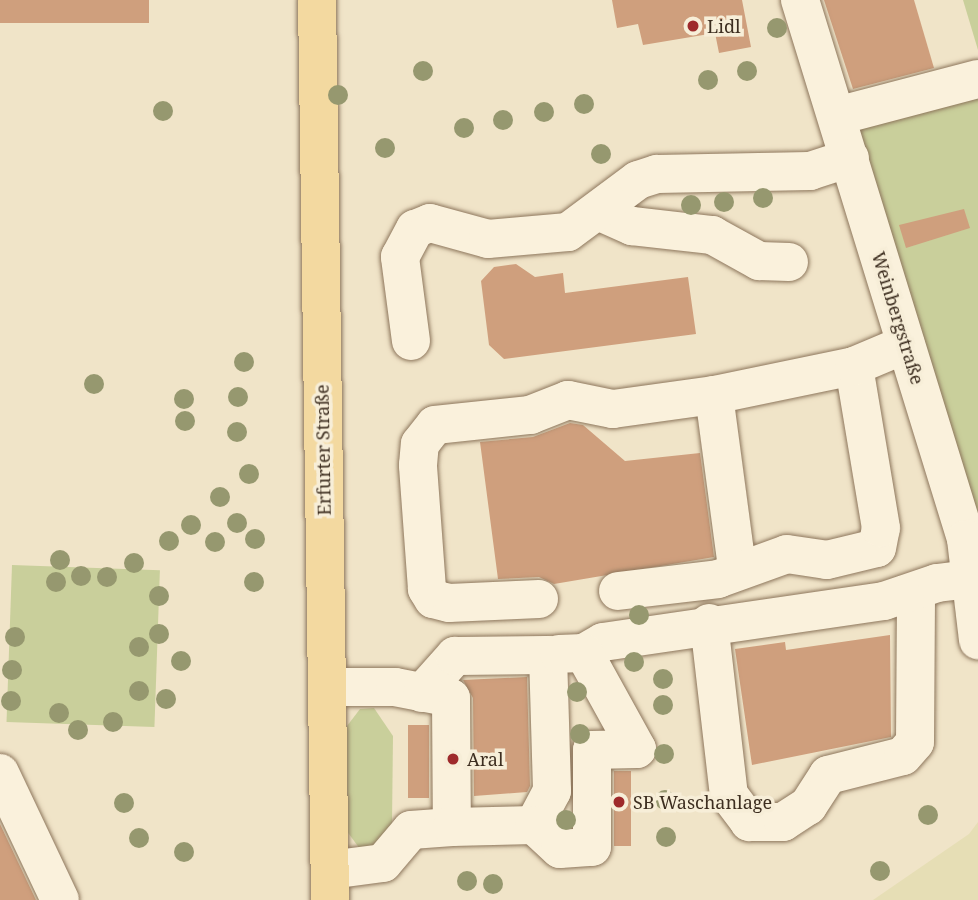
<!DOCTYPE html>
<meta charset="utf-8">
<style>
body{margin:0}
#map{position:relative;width:978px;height:900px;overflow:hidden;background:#f0e4c8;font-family:"Noto Serif",serif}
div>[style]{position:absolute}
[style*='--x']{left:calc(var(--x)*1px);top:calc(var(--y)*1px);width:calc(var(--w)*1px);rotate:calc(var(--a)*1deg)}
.farmland>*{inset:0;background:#e6deb5}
.green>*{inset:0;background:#c9cf9b;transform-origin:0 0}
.building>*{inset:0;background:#cf9f7d;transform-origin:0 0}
.roads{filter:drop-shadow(0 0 2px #8d765c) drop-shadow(0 0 2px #8d765c)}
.minor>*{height:38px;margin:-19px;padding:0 19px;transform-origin:19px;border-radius:19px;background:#faf1dc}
.major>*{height:38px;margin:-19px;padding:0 19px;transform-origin:19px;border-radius:19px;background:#f3d9a0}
.trees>*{width:20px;height:20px;margin:-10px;border-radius:50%;background:#96986f}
.dots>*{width:19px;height:19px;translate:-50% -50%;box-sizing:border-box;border:4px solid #f7eed8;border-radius:50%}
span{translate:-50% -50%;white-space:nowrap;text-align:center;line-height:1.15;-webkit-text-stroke:7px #f7eed8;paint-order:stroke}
.poi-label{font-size:18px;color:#3d2e20}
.left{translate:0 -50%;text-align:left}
.street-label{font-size:18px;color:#3d2e20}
</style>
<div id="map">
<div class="farmland">
<div style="clip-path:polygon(978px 822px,978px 900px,873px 900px,969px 834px)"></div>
</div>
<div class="green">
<div style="clip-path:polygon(963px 0,978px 0,978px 50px)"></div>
<div style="clip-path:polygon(978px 90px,978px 530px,853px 122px)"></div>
<div style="left:12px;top:565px;width:148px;height:157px;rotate:2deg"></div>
<div style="clip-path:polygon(374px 708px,393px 736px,392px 825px,372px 848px,360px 849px,346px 830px,347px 726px,360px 709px)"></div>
</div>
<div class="building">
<div style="left:0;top:0;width:149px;height:23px"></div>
<div style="clip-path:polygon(612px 0,742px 0,751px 47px,719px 53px,715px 33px,643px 45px,638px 24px,617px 28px)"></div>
<div style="clip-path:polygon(824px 0,914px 0,934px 68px,853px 89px)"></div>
<div style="clip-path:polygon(964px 209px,970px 228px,906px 248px,899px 225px)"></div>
<div style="clip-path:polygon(516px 264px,535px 277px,563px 273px,565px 293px,688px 277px,696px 334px,504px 359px,489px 345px,481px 281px,494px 267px)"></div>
<div style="clip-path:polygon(570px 423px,583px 425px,625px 461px,700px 453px,714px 557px,554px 584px,539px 577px,498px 579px,480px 442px,533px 437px)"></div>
<div style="clip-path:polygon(890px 635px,891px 737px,752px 765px,735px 649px,785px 642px,786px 650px)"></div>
<div style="clip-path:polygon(527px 677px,530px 786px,527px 792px,474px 796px,473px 698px,463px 680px)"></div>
<div style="left:408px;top:725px;width:21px;height:73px"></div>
<div style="left:614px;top:771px;width:17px;height:75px"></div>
<div style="clip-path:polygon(0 824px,36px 900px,0 900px)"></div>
</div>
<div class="roads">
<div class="minor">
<div style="--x:800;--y:0;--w:564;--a:72.88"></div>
<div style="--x:966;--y:539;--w:102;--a:83.2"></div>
<div style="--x:837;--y:116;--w:146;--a:-14.7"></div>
<div style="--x:600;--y:212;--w:35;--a:24"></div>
<div style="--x:632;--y:226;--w:81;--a:6.4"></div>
<div style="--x:712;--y:235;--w:54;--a:29"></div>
<div style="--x:759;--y:261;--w:30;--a:2"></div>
<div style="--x:411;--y:341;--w:85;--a:-97.5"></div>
<div style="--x:400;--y:257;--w:32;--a:-62"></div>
<div style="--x:415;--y:229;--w:16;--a:-22"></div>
<div style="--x:430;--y:223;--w:60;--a:15.4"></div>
<div style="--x:488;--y:239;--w:80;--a:-5"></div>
<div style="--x:568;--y:232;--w:87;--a:-36.6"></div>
<div style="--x:638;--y:180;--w:20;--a:-18"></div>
<div style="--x:657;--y:174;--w:153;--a:-1.1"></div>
<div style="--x:810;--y:171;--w:42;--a:-18"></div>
<div style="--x:714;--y:395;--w:175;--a:82.4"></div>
<div style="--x:618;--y:591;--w:101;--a:-6.8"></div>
<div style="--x:718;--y:579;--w:73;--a:-19.9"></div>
<div style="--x:787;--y:554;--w:40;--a:8.5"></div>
<div style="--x:827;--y:560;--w:51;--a:-13.5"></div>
<div style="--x:877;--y:548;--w:20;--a:-79"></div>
<div style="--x:881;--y:528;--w:164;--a:-99.5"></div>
<div style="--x:539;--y:599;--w:90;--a:177.5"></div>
<div style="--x:449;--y:603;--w:16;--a:-166"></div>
<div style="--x:433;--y:599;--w:12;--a:-121"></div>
<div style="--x:427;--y:589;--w:124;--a:-94.2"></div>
<div style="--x:418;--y:465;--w:21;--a:-85"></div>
<div style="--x:420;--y:444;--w:24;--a:-52"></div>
<div style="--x:435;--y:425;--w:96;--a:-6"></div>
<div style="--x:530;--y:415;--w:41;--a:-21.5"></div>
<div style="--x:568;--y:400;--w:46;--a:11.3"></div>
<div style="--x:613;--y:409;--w:102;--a:-7.9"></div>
<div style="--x:714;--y:395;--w:143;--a:-11.7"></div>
<div style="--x:854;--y:366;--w:56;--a:-22.9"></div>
<div style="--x:709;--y:623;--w:173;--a:83.4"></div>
<div style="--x:729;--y:795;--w:34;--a:53"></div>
<div style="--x:749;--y:822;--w:34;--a:0"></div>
<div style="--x:783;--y:822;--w:30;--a:-33"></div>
<div style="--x:808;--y:806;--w:37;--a:-57"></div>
<div style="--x:828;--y:775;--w:77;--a:-14.2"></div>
<div style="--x:903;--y:756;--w:18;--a:-49"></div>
<div style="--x:915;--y:742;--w:151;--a:-89.6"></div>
<div style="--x:584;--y:653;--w:22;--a:-30"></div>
<div style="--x:603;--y:642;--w:284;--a:-8.3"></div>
<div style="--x:884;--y:601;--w:56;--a:-18.8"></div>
<div style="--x:937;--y:583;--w:34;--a:-7"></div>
<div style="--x:327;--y:687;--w:68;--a:0"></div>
<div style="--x:395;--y:687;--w:57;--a:11.1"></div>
<div style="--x:451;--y:698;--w:129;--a:89.6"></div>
<div style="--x:452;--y:827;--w:41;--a:175.8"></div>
<div style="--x:411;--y:830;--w:43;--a:130.3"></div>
<div style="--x:383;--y:863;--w:53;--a:172.5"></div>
<div style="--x:422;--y:693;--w:50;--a:-48.3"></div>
<div style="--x:455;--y:656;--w:93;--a:-0.6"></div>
<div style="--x:548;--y:655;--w:136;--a:88.3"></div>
<div style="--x:552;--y:791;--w:38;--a:118"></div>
<div style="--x:534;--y:825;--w:82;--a:178.6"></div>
<div style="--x:0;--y:773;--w:140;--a:64.7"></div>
<div style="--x:534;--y:825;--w:35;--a:43"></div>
<div style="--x:560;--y:849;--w:32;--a:-4"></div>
<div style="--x:592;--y:847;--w:97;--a:-90"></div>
<div style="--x:592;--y:750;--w:45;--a:-1.3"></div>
<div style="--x:637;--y:749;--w:110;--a:-118.9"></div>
<div style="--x:584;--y:653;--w:25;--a:178"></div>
</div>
<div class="major">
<div style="--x:317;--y:0;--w:900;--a:89.17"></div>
</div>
</div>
<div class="trees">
<div style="left:777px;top:28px"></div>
<div style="left:423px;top:71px"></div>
<div style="left:747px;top:71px"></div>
<div style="left:708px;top:80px"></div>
<div style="left:338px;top:95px"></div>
<div style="left:584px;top:104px"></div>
<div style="left:163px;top:111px"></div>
<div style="left:544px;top:112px"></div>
<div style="left:503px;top:120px"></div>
<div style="left:464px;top:128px"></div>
<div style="left:385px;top:148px"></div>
<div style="left:601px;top:154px"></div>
<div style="left:763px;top:198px"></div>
<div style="left:724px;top:202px"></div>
<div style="left:691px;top:205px"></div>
<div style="left:244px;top:362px"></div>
<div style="left:94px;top:384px"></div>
<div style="left:238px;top:397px"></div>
<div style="left:184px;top:399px"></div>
<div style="left:185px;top:421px"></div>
<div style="left:237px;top:432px"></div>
<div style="left:249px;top:474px"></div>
<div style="left:220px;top:497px"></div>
<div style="left:237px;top:523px"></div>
<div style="left:191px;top:525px"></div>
<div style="left:255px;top:539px"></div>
<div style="left:169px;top:541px"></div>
<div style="left:215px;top:542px"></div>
<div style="left:60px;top:560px"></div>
<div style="left:134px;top:563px"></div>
<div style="left:81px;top:576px"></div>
<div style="left:107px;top:577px"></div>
<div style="left:56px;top:582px"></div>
<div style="left:254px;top:582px"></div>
<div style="left:159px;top:596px"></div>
<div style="left:639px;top:615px"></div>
<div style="left:159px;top:634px"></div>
<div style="left:15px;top:637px"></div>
<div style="left:139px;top:647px"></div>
<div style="left:181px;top:661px"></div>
<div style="left:634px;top:662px"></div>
<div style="left:12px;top:670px"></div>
<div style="left:663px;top:679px"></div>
<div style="left:139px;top:691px"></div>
<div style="left:577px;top:692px"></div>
<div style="left:166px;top:699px"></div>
<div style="left:11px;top:701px"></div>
<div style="left:663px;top:705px"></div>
<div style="left:59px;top:713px"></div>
<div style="left:113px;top:722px"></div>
<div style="left:78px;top:730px"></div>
<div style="left:580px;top:734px"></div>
<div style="left:664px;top:754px"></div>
<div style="left:665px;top:800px"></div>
<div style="left:124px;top:803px"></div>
<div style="left:928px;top:815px"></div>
<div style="left:566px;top:820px"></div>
<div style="left:666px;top:837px"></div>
<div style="left:139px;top:838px"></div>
<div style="left:184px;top:852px"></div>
<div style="left:880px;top:871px"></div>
<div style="left:467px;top:881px"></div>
<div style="left:493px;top:884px"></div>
</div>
<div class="dots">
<div style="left:693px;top:26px;background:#9e2a2b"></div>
<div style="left:453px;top:759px;background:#9e2a2b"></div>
<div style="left:619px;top:802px;background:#9e2a2b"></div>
</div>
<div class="poi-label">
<span class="left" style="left:707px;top:26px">Lidl</span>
<span class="left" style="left:467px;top:759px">Aral</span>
<span class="left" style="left:633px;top:802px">SB Waschanlage</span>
</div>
<div class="street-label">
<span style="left:898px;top:318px;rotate:73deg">Weinbergstraße</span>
<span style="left:323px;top:450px;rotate:-91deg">Erfurter Straße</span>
</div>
</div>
